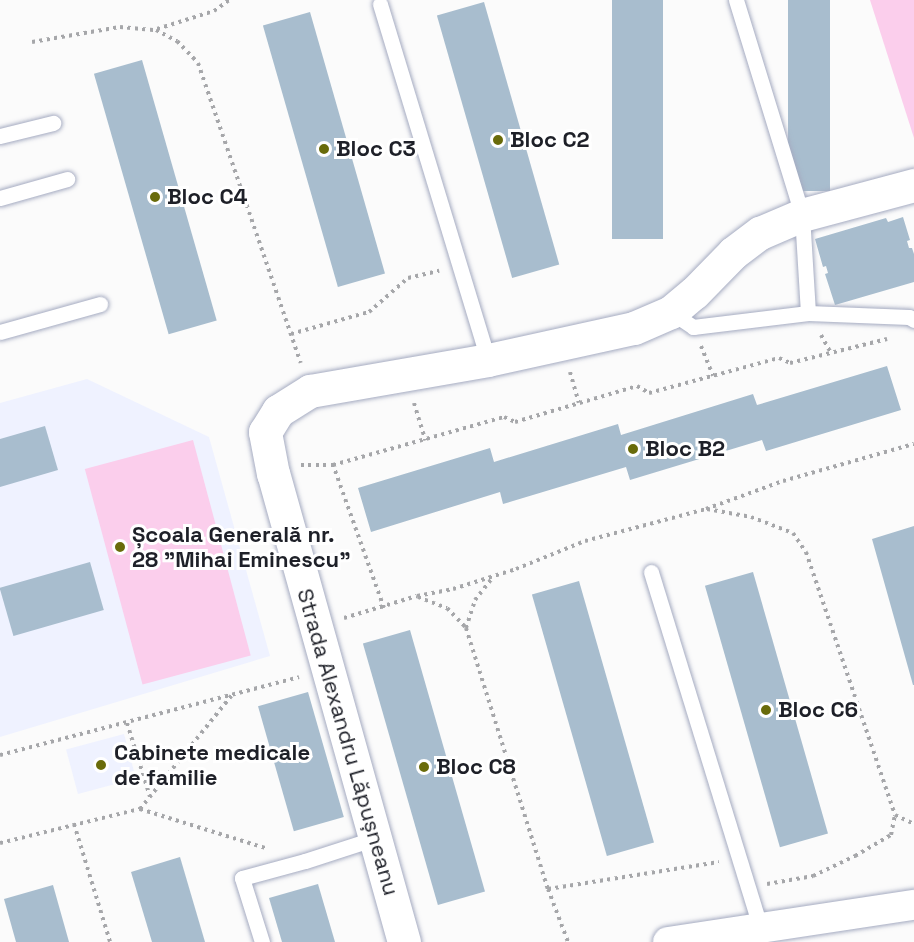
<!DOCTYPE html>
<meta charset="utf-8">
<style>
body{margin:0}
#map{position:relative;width:914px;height:942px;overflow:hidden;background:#fbfbfb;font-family:"Space Grotesk",sans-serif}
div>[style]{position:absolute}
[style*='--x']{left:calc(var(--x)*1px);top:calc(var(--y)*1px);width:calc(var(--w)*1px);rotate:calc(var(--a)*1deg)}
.built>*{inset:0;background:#eff2ff;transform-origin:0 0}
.green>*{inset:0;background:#fbceec;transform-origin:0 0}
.building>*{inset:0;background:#a8bdce;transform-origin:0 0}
.path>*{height:4px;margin-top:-2px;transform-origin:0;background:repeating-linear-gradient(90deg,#a6a7aa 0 3px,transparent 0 7.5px)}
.roads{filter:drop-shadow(0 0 2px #a5abc1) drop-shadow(0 0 2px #a5abc1)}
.lane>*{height:15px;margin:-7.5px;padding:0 7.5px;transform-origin:7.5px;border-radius:7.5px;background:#fff}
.street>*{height:30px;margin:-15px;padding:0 15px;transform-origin:15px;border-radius:15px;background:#fff}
.secondary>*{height:33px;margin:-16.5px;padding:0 16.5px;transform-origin:16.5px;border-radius:16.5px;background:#fff}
.dots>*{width:16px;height:16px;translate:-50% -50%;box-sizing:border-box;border:3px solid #fff;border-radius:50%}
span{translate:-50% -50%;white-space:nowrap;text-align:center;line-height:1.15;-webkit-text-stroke:6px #fff;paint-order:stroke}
.poi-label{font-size:22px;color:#1e2028;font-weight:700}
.left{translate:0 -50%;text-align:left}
.street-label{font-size:22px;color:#1e2028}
</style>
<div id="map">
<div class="built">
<div style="clip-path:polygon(87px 379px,209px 437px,270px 656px,0 737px,0 403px)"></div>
<div style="left:124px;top:734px;width:46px;height:60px;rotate:75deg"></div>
</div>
<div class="green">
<div style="clip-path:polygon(870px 0,914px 0,914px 138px)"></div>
<div style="left:193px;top:440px;width:223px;height:112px;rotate:75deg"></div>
</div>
<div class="building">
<div style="left:612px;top:0;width:51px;height:239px"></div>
<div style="left:788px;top:0;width:42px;height:191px"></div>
<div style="left:484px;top:2px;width:273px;height:49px;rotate:74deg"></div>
<div style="left:310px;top:12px;width:272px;height:49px;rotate:74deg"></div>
<div style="left:142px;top:60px;width:271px;height:50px;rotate:74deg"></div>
<div style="clip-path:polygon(903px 217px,910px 240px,907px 241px,909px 248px,912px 248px,914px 254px,914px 282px,835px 305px,825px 274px,828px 273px,826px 266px,823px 267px,815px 239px,886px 218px,888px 222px)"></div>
<div style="clip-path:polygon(887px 366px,901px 410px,766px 451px,762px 440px,630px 480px,626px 467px,503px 504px,500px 492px,371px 532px,358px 488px,490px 448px,494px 462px,618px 424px,621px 435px,753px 394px,757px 405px)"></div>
<div style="clip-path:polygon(45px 426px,58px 470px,0 487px,0 439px)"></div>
<div style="clip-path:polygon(914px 526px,914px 685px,913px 685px,872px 539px)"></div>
<div style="left:90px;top:562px;width:50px;height:94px;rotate:74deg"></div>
<div style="left:753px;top:572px;width:272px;height:50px;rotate:74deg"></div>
<div style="left:579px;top:581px;width:272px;height:49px;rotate:74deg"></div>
<div style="left:410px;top:630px;width:272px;height:49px;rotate:74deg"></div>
<div style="left:308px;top:692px;width:130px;height:52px;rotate:74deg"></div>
<div style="clip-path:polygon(180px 857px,205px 942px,152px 942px,131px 872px)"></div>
<div style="clip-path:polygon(318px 884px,335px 942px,282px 942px,269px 898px)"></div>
<div style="clip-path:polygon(53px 885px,69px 942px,16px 942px,4px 899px)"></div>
</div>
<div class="path">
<div style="--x:157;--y:29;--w:60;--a:-17.5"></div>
<div style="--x:214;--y:11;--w:19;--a:-36"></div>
<div style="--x:32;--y:42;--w:89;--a:-9.7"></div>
<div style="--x:120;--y:27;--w:36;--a:5"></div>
<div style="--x:156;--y:30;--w:24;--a:28"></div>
<div style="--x:177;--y:41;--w:30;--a:46"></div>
<div style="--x:198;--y:63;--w:317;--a:71.1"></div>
<div style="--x:291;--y:334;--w:81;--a:-15.8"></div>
<div style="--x:369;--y:312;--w:52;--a:-41.1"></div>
<div style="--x:408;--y:278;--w:32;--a:-13"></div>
<div style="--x:821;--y:335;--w:21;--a:61"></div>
<div style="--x:701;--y:346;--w:32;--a:68"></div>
<div style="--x:570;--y:372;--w:32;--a:74"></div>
<div style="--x:414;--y:403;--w:39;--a:73"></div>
<div style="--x:301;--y:465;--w:32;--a:0"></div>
<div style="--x:707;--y:509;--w:45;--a:10.3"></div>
<div style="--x:751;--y:517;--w:45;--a:20.9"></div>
<div style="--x:793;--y:533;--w:23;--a:56"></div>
<div style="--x:806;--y:552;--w:278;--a:71.3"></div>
<div style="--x:895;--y:815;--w:21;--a:25"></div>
<div style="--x:418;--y:597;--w:31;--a:21"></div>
<div style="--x:447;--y:608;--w:28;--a:46"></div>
<div style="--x:466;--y:628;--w:274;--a:72.6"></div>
<div style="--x:548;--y:889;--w:57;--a:69.3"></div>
<div style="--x:384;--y:608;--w:152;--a:-109.6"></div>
<div style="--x:333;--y:465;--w:178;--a:-15.7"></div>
<div style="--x:504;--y:417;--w:12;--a:24"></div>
<div style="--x:515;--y:422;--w:127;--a:-16.4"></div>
<div style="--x:637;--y:386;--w:14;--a:30"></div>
<div style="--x:649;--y:393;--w:135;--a:-15.1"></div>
<div style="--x:779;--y:358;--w:12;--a:24"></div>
<div style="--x:790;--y:363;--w:100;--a:-13.9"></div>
<div style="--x:344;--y:618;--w:76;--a:-16.8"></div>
<div style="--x:417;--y:596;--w:37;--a:-11"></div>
<div style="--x:453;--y:589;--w:66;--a:-17.6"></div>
<div style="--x:516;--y:569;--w:74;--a:-22.1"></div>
<div style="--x:585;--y:541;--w:125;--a:-14.8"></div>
<div style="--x:706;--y:509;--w:82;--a:-20"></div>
<div style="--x:783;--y:481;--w:136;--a:-15.8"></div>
<div style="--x:466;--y:628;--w:29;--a:-72"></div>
<div style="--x:475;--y:600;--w:29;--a:-52"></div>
<div style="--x:127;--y:723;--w:77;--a:72.7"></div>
<div style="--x:0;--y:755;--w:309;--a:-14.6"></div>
<div style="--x:140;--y:809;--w:146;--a:-51.1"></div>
<div style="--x:74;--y:824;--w:123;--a:73"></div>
<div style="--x:0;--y:843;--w:144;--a:-13.7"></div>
<div style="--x:140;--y:809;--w:131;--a:17.3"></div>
<div style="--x:767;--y:884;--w:47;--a:-9.9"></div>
<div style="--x:813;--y:876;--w:47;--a:-25.5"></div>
<div style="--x:855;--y:856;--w:42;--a:-30.3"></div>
<div style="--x:891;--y:835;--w:20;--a:-79"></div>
<div style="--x:548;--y:889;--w:173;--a:-9"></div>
</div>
<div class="roads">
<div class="lane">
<div style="--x:736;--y:0;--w:225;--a:72.9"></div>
<div style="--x:802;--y:215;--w:98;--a:86.5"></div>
<div style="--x:380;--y:4;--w:372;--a:73.1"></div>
<div style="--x:0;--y:136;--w:55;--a:-13.8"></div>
<div style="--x:0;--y:198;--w:70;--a:-15.8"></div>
<div style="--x:671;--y:312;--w:27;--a:34"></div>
<div style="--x:693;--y:327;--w:116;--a:-6.9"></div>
<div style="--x:808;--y:313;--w:101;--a:2.3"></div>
<div style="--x:909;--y:317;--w:6;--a:31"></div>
<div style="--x:0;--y:332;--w:104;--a:-15.6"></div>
<div style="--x:651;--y:572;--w:370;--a:72.9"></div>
<div style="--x:262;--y:942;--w:67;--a:-107.4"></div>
<div style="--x:242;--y:878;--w:65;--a:-15.1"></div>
<div style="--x:305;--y:861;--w:75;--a:-17.9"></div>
</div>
<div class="street">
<div style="--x:668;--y:942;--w:249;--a:-8.6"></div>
</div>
<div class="secondary">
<div style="--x:404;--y:942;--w:486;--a:-105.6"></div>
<div style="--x:273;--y:474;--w:43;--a:-100.8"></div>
<div style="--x:265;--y:432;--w:25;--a:-58"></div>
<div style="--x:278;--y:411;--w:38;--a:-32"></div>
<div style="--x:310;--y:391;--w:181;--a:-9.9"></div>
<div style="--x:488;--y:360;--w:149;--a:-12.4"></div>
<div style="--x:634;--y:328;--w:40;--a:-23.4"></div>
<div style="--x:671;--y:312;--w:30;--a:-40"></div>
<div style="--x:694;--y:293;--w:56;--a:-45.7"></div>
<div style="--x:733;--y:253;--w:34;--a:-37"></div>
<div style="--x:760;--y:233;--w:46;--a:-23.2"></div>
<div style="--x:802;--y:215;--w:116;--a:-15"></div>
</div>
</div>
<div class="dots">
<div style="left:498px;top:140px;background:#696b0a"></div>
<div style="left:324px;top:149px;background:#696b0a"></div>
<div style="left:155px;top:197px;background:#696b0a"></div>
<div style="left:633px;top:449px;background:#696b0a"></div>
<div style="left:120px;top:547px;background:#696b0a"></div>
<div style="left:766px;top:710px;background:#696b0a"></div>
<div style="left:101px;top:765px;background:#696b0a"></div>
<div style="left:424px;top:767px;background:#696b0a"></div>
</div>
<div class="poi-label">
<span class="left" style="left:510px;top:140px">Bloc C2</span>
<span class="left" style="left:336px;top:149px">Bloc C3</span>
<span class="left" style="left:167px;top:197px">Bloc C4</span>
<span class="left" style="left:645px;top:449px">Bloc B2</span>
<span class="left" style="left:132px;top:547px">Școala Generală nr.<br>28 "Mihai Eminescu"</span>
<span class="left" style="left:778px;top:710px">Bloc C6</span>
<span class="left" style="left:114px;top:765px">Cabinete medicale<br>de familie</span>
<span class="left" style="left:436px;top:767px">Bloc C8</span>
</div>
<div class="street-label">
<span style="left:348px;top:742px;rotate:74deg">Strada Alexandru Lăpușneanu</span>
</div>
</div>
